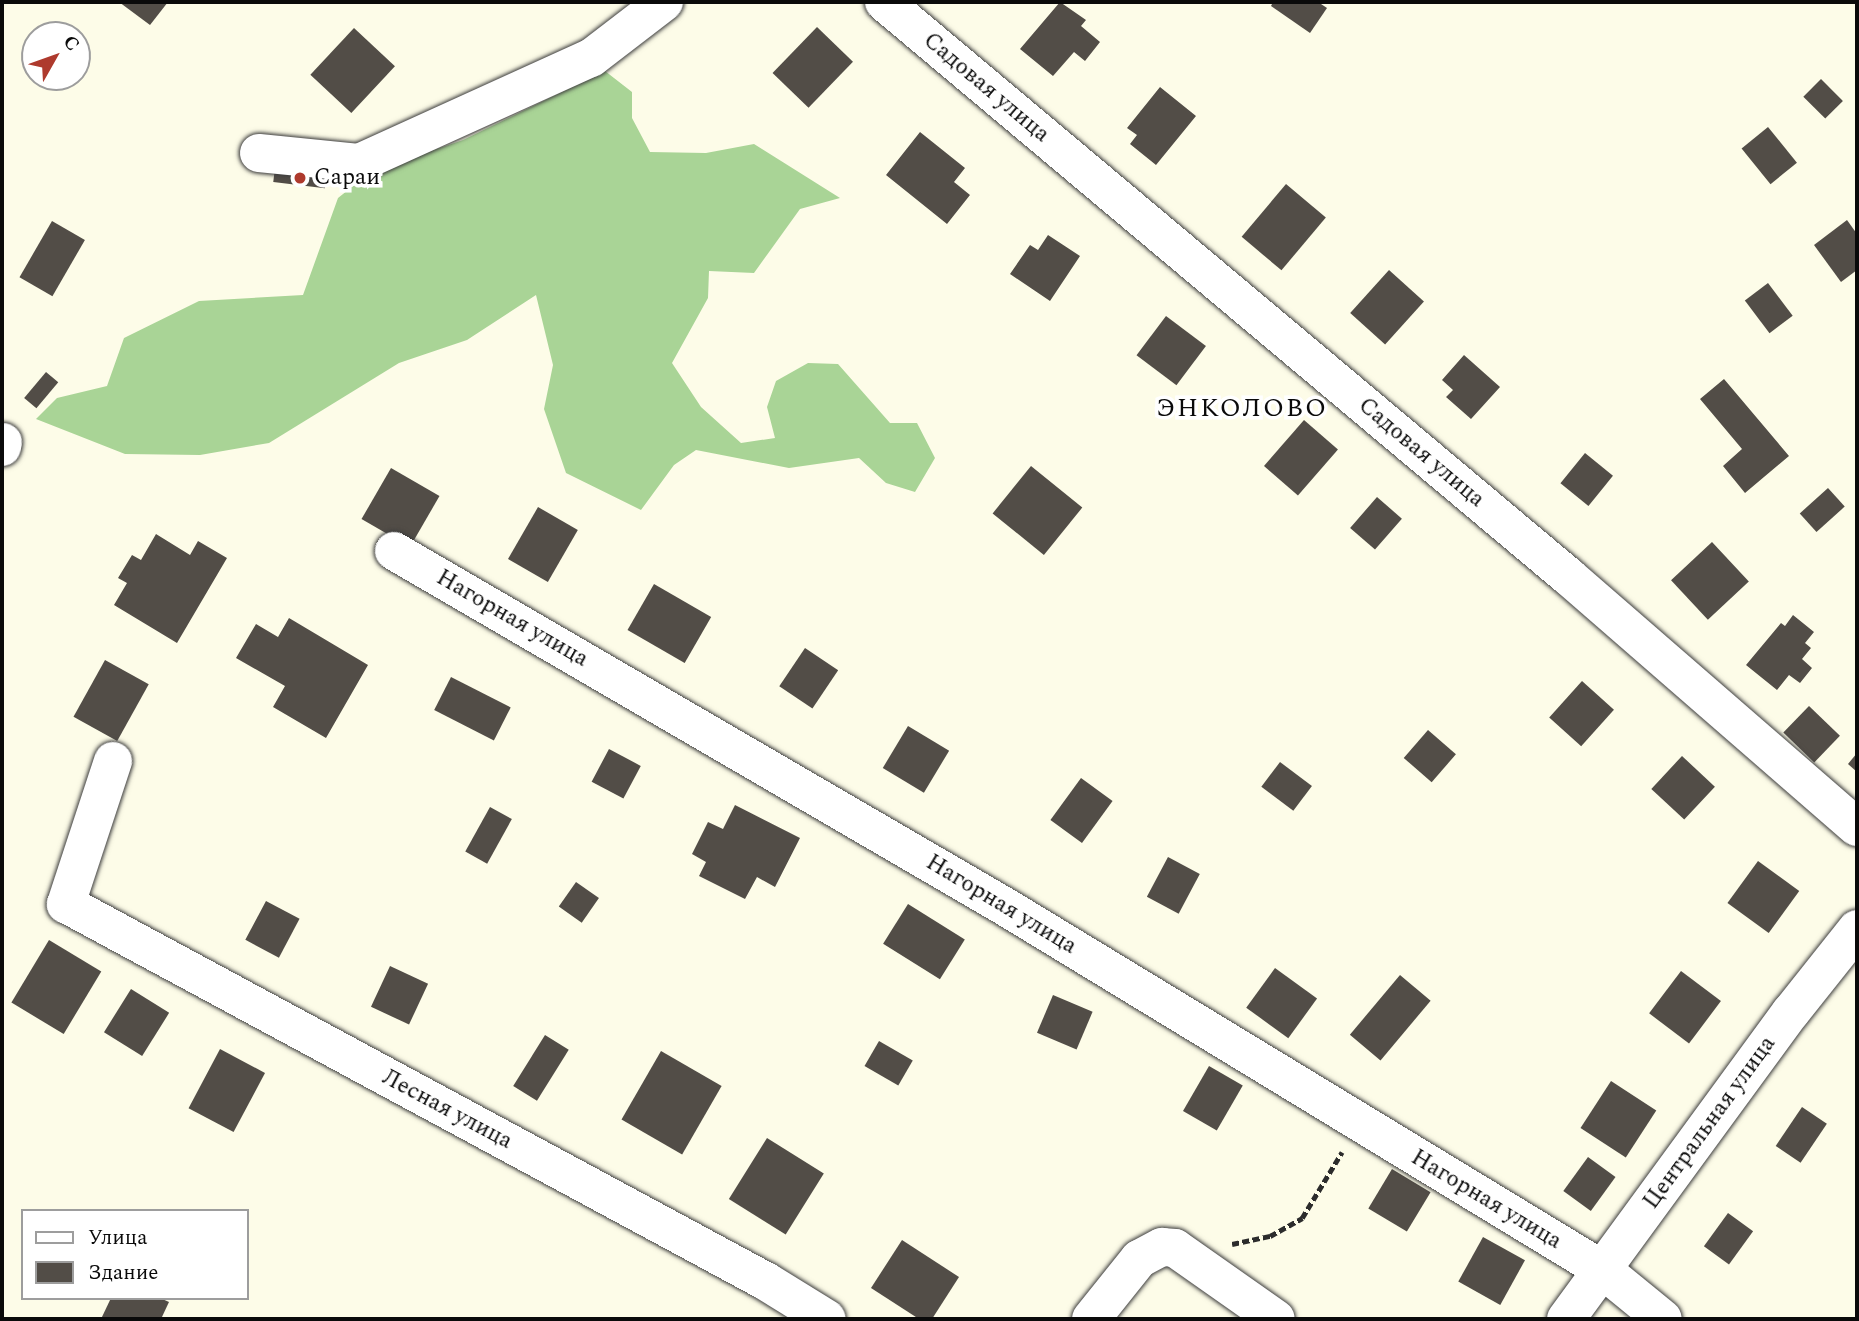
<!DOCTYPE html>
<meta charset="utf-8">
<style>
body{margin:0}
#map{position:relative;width:1859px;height:1321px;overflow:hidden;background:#fdfce8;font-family:Spectral,serif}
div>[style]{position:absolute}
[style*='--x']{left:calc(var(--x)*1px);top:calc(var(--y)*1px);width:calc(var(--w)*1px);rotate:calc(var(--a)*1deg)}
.forest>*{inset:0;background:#a9d496}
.building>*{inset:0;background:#524d47;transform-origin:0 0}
.path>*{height:4.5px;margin-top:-2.25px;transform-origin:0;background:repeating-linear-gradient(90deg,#2c2c2c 0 7px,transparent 0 10.5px)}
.roads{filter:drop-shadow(0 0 2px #3d3d3d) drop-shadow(0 0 2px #3d3d3d)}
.minor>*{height:38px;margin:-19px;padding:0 19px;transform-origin:19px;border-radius:19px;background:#fff}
.dots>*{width:19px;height:19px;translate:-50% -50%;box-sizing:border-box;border:4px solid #fff;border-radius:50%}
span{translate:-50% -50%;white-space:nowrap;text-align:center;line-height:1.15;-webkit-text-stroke:7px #fff;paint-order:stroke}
.street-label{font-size:23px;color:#0a0a0a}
.poi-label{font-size:23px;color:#0a0a0a}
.left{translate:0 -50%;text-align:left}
.quarter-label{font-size:26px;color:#0a0a0a;letter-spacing:2px}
.frame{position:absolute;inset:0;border:4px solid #0a0a0a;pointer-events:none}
.legend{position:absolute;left:21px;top:1209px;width:228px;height:91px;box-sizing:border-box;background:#fff;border:2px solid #9d9d9d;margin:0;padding:9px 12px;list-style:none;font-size:21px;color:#0a0a0a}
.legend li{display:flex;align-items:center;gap:14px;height:35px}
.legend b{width:35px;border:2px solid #9d9d9d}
.north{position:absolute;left:21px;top:21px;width:70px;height:70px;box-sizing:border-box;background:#fff;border:2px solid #9d9d9d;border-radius:50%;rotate:50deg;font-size:19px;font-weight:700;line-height:28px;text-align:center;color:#0a0a0a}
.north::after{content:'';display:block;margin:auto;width:24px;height:32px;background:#ae3a2d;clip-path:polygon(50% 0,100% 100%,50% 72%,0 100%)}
</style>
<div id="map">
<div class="forest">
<div style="clip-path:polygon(605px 71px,632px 92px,632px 118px,650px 152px,706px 153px,754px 144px,840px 198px,800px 209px,754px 273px,709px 271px,708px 298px,672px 363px,701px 407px,741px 443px,775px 438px,767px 407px,776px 381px,808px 363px,838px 364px,890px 423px,917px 423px,935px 458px,915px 492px,886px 483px,859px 458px,789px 468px,696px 450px,674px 465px,641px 510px,566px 473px,544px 409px,553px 365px,536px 295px,467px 340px,399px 363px,269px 443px,200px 455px,125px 454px,36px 419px,57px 398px,107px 386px,124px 338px,199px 301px,303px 295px,338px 198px,372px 171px,463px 140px)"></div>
</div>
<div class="building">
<div style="clip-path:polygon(119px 2px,168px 2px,150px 25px)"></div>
<div style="clip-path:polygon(1060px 2px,1086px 20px,1081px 26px,1100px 42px,1085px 61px,1074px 52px,1053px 76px,1020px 49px)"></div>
<div style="clip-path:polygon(1273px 2px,1318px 2px,1327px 8px,1310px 33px,1271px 6px)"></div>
<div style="left:817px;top:27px;width:50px;height:64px;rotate:44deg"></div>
<div style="left:354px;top:28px;width:56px;height:64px;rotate:43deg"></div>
<div style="left:1821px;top:79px;width:31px;height:25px;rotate:45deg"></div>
<div style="clip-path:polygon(1160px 87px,1196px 116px,1156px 165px,1130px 144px,1137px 135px,1127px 128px)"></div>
<div style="left:1768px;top:127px;width:46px;height:34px;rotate:51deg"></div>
<div style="clip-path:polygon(920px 132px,965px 168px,954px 182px,970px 195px,947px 224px,886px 175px)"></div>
<div style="left:275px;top:168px;width:52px;height:14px;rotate:7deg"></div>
<div style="left:1286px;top:184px;width:52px;height:69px;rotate:40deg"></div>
<div style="clip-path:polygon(1847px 220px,1857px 234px,1857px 270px,1841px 282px,1814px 245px)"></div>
<div style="left:52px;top:221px;width:38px;height:65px;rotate:30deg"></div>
<div style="clip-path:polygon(1048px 235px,1080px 256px,1050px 301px,1010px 274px,1030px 245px,1038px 250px)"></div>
<div style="left:1389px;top:270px;width:47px;height:58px;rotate:42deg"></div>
<div style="left:1768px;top:283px;width:41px;height:29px;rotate:53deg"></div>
<div style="left:1166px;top:316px;width:50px;height:49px;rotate:37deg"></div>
<div style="clip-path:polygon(1464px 355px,1500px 387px,1471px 419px,1446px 397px,1453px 390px,1442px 380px)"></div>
<div style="left:46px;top:372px;width:16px;height:34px;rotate:40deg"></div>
<div style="clip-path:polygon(1724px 379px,1789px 456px,1745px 493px,1723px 466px,1742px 449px,1700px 399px)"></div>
<div style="left:1304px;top:420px;width:45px;height:61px;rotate:41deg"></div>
<div style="left:1585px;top:453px;width:36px;height:39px;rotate:39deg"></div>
<div style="left:1031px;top:466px;width:66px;height:61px;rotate:39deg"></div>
<div style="left:391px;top:468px;width:56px;height:59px;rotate:30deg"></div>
<div style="left:1828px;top:488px;width:25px;height:38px;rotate:48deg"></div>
<div style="left:1377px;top:497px;width:33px;height:41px;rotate:41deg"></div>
<div style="left:538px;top:507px;width:46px;height:60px;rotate:30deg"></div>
<div style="clip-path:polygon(156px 534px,190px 555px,198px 541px,227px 558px,177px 643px,114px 605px,127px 583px,118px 578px,132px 555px,141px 560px)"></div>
<div style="left:1712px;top:542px;width:54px;height:56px;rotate:47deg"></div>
<div style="left:654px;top:584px;width:66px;height:53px;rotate:30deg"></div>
<div style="clip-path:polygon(1793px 615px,1814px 632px,1805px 643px,1811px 648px,1802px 659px,1812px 668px,1800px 683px,1789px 675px,1777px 690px,1746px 665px,1781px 623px,1785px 626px)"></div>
<div style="clip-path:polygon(289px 618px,368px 665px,326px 738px,273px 707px,285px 686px,236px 658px,256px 624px,278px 637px)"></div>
<div style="left:805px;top:648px;width:40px;height:46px;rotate:34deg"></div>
<div style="left:105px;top:660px;width:50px;height:65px;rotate:29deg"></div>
<div style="left:451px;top:677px;width:67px;height:37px;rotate:27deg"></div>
<div style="left:1582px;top:681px;width:43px;height:49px;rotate:42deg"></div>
<div style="left:1809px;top:706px;width:43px;height:37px;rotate:44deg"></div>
<div style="left:908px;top:726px;width:48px;height:49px;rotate:31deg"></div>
<div style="left:1428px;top:730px;width:37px;height:37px;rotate:41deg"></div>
<div style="left:609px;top:749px;width:36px;height:37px;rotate:28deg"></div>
<div style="clip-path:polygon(1857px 753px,1857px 772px,1848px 764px)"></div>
<div style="left:1682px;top:756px;width:45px;height:45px;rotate:43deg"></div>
<div style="left:1280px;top:762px;width:40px;height:31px;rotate:37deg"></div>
<div style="left:1081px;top:778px;width:39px;height:52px;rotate:36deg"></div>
<div style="clip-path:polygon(735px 805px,800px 838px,775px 887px,757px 877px,745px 899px,699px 876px,706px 862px,692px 854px,708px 822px,723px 829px)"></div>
<div style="left:490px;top:807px;width:25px;height:51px;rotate:29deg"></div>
<div style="left:1168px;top:857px;width:36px;height:45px;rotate:28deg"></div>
<div style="left:1758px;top:861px;width:51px;height:52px;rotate:36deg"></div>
<div style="left:576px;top:882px;width:28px;height:30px;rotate:35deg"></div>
<div style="left:266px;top:901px;width:38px;height:44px;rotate:28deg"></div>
<div style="left:908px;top:904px;width:67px;height:47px;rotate:32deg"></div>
<div style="left:49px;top:940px;width:61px;height:73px;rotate:31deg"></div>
<div style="left:390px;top:966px;width:42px;height:45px;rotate:25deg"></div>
<div style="left:1275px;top:968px;width:52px;height:49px;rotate:36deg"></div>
<div style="left:1681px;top:971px;width:50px;height:53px;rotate:37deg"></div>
<div style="left:1400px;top:975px;width:40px;height:78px;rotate:40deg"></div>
<div style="left:131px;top:989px;width:45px;height:51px;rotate:32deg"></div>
<div style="left:1053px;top:995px;width:43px;height:41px;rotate:23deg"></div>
<div style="left:545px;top:1035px;width:28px;height:60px;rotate:32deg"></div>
<div style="left:879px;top:1041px;width:39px;height:29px;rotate:30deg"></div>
<div style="left:220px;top:1049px;width:51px;height:67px;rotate:28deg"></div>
<div style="left:661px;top:1051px;width:70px;height:79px;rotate:30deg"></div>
<div style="left:1209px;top:1066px;width:39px;height:52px;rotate:30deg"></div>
<div style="left:1611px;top:1081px;width:54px;height:56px;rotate:33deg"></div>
<div style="left:1802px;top:1107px;width:30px;height:47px;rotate:34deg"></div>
<div style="left:767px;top:1138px;width:67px;height:72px;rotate:32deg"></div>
<div style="left:1588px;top:1157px;width:34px;height:42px;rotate:36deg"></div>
<div style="left:1392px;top:1169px;width:45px;height:46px;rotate:31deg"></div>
<div style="left:1728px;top:1213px;width:31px;height:41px;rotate:36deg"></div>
<div style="left:1483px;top:1237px;width:48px;height:51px;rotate:29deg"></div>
<div style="clip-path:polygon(902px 1240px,959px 1277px,932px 1319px,919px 1319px,871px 1288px)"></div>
<div style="clip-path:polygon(111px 1298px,160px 1298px,169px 1302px,161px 1319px,101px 1319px)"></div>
</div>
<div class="path">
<div style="--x:1232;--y:1244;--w:39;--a:-12"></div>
<div style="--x:1270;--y:1236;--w:37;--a:-29"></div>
<div style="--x:1302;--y:1218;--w:77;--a:-58.8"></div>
</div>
<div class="roads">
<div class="minor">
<div style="--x:884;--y:2;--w:894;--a:40.01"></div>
<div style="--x:1569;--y:577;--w:381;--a:41"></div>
<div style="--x:259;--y:153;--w:100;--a:5.7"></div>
<div style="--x:359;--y:163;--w:255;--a:-24.4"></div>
<div style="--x:591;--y:58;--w:92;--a:-37.5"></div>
<div style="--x:2;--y:447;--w:5;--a:-79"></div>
<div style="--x:394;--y:551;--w:706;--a:30.2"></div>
<div style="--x:1004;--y:906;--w:701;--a:31.29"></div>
<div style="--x:1603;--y:1270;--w:77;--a:39.2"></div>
<div style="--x:113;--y:761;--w:151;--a:108.2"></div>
<div style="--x:66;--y:904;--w:796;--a:28.33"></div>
<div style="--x:767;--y:1282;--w:70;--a:31.7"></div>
<div style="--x:1091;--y:1319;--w:77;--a:-51.3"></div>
<div style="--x:1139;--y:1259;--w:26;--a:-28"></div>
<div style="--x:1162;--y:1247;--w:13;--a:4"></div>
<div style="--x:1175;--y:1248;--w:123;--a:35.1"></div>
<div style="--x:1566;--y:1319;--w:381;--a:-53.8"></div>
<div style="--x:1791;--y:1012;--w:106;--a:-51.5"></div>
</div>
</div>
<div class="dots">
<div style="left:300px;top:178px;background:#ae3a2d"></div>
</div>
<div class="street-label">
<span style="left:986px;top:88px;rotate:40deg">Садовая улица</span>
<span style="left:1421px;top:453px;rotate:40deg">Садовая улица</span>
<span style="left:512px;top:619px;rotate:30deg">Нагорная улица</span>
<span style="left:1001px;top:905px;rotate:31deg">Нагорная улица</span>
<span style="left:447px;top:1110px;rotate:28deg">Лесная улица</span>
<span style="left:1710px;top:1123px;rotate:-54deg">Центральная улица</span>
<span style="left:1486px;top:1200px;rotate:31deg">Нагорная улица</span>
</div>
<div class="poi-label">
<span class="left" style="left:314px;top:178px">Сараи</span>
</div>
<div class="quarter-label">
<span style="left:1242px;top:409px">ЭНКОЛОВО</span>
</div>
<div class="frame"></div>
<ul class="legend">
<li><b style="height:9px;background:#fff"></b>Улица</li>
<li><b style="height:19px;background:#524d47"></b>Здание</li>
</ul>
<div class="north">С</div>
</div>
